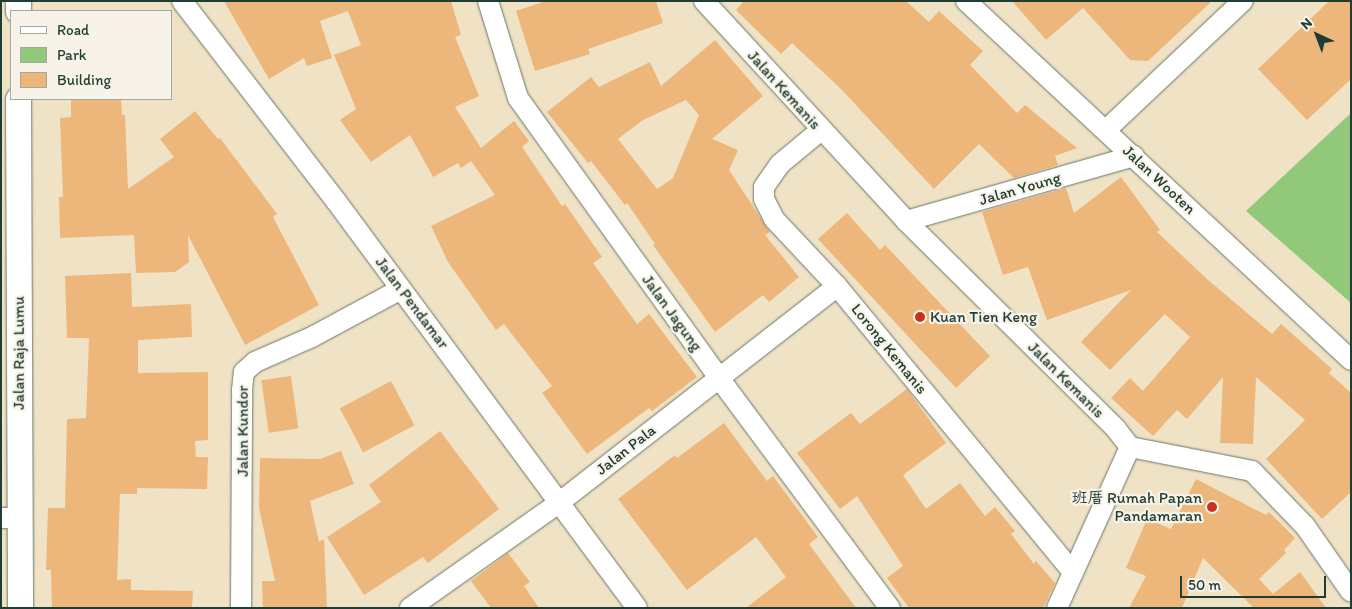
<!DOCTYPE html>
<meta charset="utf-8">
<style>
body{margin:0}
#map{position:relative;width:1352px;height:609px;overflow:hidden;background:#f0e2c5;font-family:Itim,"LXGW WenKai TC",sans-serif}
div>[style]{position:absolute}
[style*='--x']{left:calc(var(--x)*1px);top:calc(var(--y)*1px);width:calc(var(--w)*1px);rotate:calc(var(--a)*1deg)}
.green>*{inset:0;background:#92c87a}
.building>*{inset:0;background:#edb67b;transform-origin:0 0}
.roads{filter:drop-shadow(0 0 1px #687767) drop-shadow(0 0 1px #687767)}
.minor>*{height:20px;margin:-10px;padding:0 10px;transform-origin:10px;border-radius:10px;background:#fff}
.tertiary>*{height:25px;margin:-12.5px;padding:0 12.5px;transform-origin:12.5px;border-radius:12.5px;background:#fff}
.dots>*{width:14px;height:14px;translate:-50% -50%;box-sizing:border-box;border:2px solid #f7f3e8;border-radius:50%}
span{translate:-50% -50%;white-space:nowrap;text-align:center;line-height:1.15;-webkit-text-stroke:4.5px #f7f3e8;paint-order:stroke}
.street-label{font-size:16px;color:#1f3d34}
.poi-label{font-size:16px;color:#1f3d34}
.left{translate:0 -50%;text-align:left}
.right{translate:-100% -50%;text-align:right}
.frame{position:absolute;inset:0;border:2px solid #1f3d34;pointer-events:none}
.legend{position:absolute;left:10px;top:10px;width:162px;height:90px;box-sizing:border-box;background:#f7f3e8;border:1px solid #a1aaa0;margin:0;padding:6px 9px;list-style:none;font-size:15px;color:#1f3d34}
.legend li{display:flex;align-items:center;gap:10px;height:25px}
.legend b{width:25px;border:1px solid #a1aaa0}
.north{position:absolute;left:1292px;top:10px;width:50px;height:50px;-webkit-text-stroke:4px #f7f3e8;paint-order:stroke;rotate:317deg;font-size:14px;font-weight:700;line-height:20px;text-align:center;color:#1f3d34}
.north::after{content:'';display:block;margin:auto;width:18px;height:22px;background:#1f3d34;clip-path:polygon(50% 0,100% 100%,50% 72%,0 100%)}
.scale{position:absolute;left:1180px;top:576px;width:146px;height:22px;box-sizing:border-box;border:2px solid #1f3d34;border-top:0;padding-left:6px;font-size:15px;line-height:18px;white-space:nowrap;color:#1f3d34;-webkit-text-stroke:4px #f7f3e8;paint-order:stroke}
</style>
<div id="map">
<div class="green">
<div style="clip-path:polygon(1351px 113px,1351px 303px,1246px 211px)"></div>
</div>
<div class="building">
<div style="clip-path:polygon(224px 1px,451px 1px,461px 35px,455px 37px,479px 96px,455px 107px,481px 148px,514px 121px,529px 141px,522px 147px,562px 206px,565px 204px,602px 257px,593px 263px,637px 324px,649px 314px,697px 377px,652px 411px,649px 408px,587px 454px,542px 393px,552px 386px,504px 324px,496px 330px,448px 262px,431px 226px,495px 195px,471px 161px,461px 168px,458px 163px,433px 177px,410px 135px,371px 162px,340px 120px,356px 109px,334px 55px,361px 45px,348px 11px,320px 21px,332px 58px,307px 66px,304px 58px,269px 79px)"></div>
<div style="clip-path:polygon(546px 1px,656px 1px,663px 23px,588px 49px,590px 54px,535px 71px,516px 11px)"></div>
<div style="clip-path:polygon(744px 1px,906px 1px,929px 22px,939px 11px,983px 51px,970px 65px,1017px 113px,1025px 105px,1077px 148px,1055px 156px,1058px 165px,1014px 178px,979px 144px,934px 189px,841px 89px,792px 43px,781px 54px,736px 10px)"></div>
<div style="clip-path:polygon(1012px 1px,1212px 1px,1148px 61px,1130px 60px,1083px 8px,1046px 40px)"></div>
<div style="clip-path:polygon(1329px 1px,1351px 1px,1351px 79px,1307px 120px,1258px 69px)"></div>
<div style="clip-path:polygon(evenodd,715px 40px,763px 96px,712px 139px,738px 150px,729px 170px,770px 232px,765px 235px,799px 277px,769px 302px,763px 295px,715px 332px,653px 245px,655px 244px,627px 203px,625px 205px,591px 161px,588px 163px,547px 112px,591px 77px,599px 87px,650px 62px,661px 86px,715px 40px,686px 100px,699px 115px,673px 178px,657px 189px,618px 139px,643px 120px,686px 100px)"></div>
<div style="clip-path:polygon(71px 99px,121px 99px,122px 115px,125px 115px,128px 189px,174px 157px,160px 139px,195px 111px,218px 139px,220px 138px,277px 214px,273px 217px,319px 305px,245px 345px,188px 235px,189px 262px,175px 272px,136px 273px,134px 235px,60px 238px,59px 197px,63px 197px,60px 118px,71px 117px)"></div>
<div style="clip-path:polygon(1121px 177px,1160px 230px,1157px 232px,1207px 279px,1272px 334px,1281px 324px,1332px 369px,1329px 373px,1351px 393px,1351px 492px,1322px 519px,1266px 459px,1305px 420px,1256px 377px,1253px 444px,1220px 443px,1223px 377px,1187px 419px,1177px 410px,1153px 436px,1111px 398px,1130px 378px,1143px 391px,1190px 337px,1165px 314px,1110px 370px,1081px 342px,1131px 290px,1047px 320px,1028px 267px,1003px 275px,982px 212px,1066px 188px,1074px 213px)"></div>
<div style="clip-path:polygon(847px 213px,880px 250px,885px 245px,990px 356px,956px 388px,818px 239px)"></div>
<div style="clip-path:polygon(131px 273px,132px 307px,191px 304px,192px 337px,138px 340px,138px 373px,208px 372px,208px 440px,195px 441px,196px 457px,208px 457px,207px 489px,137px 488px,137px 494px,120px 494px,117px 580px,131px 579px,131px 590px,193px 591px,192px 608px,52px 608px,51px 570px,46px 570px,48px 508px,65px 508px,67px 419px,86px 418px,89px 338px,67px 338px,65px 276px)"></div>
<div style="left:291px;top:376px;width:53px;height:30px;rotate:82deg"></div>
<div style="left:391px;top:381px;width:50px;height:58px;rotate:62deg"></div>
<div style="clip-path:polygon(907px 389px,946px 443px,903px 475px,926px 509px,960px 483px,985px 516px,995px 507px,1015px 531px,1011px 534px,1034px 564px,1036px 561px,1055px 583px,1043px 608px,909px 608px,887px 578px,903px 566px,857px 496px,840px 509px,797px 453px,851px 413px,860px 424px)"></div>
<div style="clip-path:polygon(724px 423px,767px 481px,773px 476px,818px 537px,809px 544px,856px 608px,746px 608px,786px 577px,756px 537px,687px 590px,618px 499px,675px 455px,677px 458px)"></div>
<div style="clip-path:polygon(440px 431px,499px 509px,428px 563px,423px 557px,364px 595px,327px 537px,381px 502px,369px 485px)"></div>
<div style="clip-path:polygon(341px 451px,354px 484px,310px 501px,319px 542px,324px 539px,327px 608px,263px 608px,262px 581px,275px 581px,259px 508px,260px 458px,320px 459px)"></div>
<div style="clip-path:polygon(1196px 479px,1266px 515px,1269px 512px,1295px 538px,1284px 550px,1286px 553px,1259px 579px,1273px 594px,1300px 572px,1326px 608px,1254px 608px,1203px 558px,1182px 608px,1129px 608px,1146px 576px,1126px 568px,1147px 519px,1171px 529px)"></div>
<div style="clip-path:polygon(508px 553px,530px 582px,524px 586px,539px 608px,491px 608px,471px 581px)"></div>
</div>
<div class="roads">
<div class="minor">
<div style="--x:182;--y:1;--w:252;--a:52.4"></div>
<div style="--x:336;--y:201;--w:506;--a:53.51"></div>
<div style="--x:488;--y:1;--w:102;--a:72.8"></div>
<div style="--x:518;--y:98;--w:345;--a:54.3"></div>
<div style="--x:719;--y:378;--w:287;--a:53.4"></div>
<div style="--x:704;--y:1;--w:299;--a:47.4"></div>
<div style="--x:906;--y:221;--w:296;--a:44.7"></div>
<div style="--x:1116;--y:429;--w:23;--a:52"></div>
<div style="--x:1130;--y:447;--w:124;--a:11.1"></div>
<div style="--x:1252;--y:471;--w:76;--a:46.1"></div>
<div style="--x:1305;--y:526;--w:80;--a:55.1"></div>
<div style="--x:966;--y:1;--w:526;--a:43"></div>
<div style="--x:821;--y:130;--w:53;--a:140.3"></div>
<div style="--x:780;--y:164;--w:28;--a:125"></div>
<div style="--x:764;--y:187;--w:12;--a:90"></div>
<div style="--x:764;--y:199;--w:22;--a:63"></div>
<div style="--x:774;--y:219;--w:92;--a:46.8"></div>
<div style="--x:837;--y:286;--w:371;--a:50.5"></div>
<div style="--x:1106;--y:130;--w:188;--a:-43.3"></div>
<div style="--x:906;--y:221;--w:237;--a:-15.9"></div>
<div style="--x:1;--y:518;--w:19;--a:0"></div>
<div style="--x:241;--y:608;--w:218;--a:-89.7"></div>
<div style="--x:242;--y:390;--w:18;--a:-84"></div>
<div style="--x:244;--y:372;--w:15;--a:-42"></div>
<div style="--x:255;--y:362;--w:62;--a:-23.7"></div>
<div style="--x:312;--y:337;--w:101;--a:-28.3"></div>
<div style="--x:410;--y:608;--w:184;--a:-35.2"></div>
<div style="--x:560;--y:502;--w:351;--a:-37.9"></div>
<div style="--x:1057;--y:608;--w:177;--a:-65.6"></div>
</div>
<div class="tertiary">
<div style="--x:18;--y:1;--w:10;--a:90"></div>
<div style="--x:18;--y:99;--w:509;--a:89.77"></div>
</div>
</div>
<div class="dots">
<div style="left:920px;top:317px;background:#c8321e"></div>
<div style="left:1212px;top:507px;background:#c8321e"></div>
</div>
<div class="street-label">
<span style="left:784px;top:90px;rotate:48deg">Jalan Kemanis</span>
<span style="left:1159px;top:180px;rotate:43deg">Jalan Wooten</span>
<span style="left:1020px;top:189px;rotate:-16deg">Jalan Young</span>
<span style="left:412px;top:303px;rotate:53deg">Jalan Pendamar</span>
<span style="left:672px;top:313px;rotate:54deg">Jalan Jagung</span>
<span style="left:889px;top:349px;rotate:51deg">Lorong Kemanis</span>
<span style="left:19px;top:353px;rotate:-90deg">Jalan Raja Lumu</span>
<span style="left:1066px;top:380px;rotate:45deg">Jalan Kemanis</span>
<span style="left:243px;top:431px;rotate:-90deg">Jalan Kundor</span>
<span style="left:626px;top:450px;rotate:-38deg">Jalan Pala</span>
</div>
<div class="poi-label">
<span class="left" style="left:930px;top:317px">Kuan Tien Keng</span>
<span class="right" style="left:1202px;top:507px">班厝 Rumah Papan<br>Pandamaran</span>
</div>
<div class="frame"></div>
<ul class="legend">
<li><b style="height:6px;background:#fff"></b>Road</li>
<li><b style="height:14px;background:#92c87a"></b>Park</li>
<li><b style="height:14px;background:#edb67b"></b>Building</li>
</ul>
<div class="north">N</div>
<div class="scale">50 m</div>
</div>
